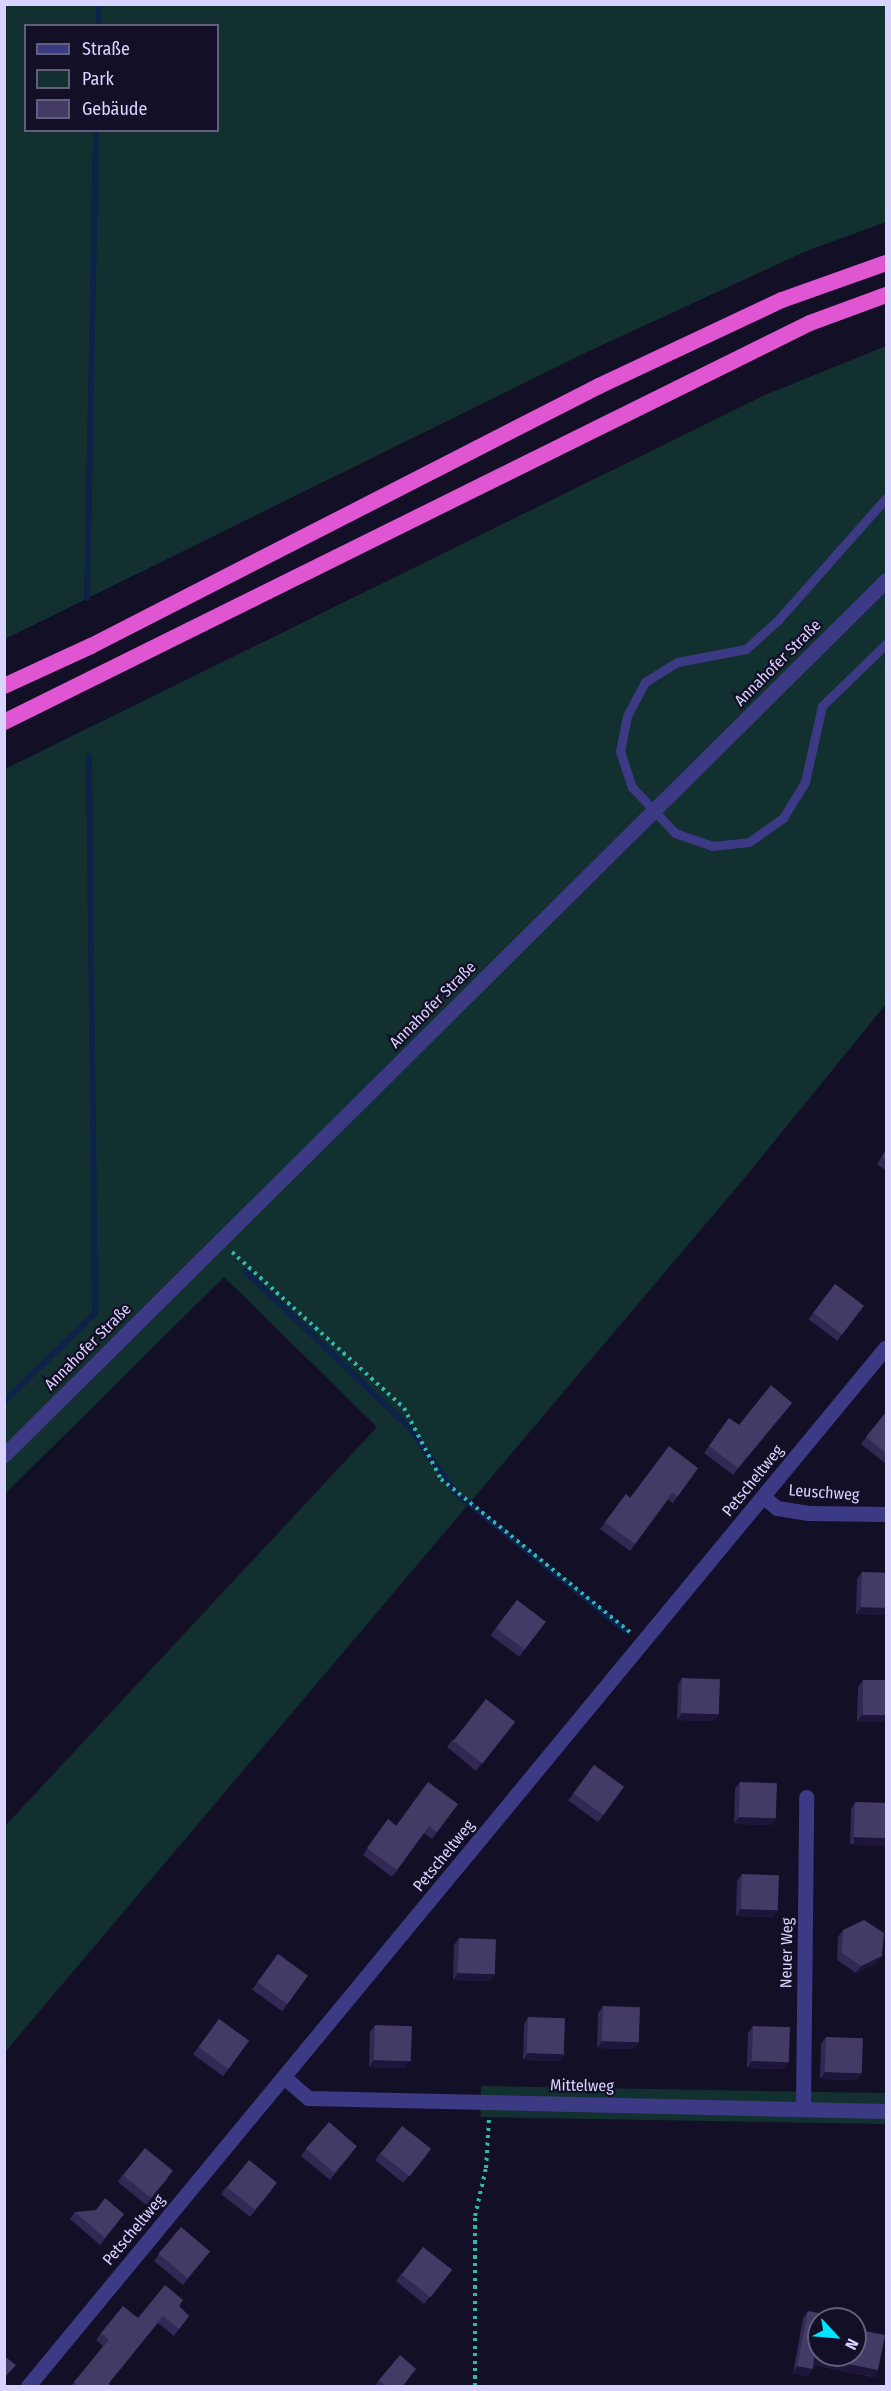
<!DOCTYPE html>
<meta charset="utf-8">
<style>
body{margin:0}
#map{position:relative;width:891px;height:2391px;overflow:hidden;background:#130f26;font-family:"Fira Sans Condensed",sans-serif}
div>[style]{position:absolute}
[style*='--x']{left:calc(var(--x)*1px);top:calc(var(--y)*1px);width:calc(var(--w)*1px);rotate:calc(var(--a)*1deg)}
.green>*{inset:0;background:#12302f;transform-origin:0 0}
.stream>*{height:6px;margin:-3px;padding:0 3px;transform-origin:3px;border-radius:3px;background:#0c2248}
.path>*{height:4px;margin-top:-2px;transform-origin:0;background:repeating-linear-gradient(90deg,#2fb8b0 0 3px,transparent 0 7.5px)}
.service>*{height:9px;margin:-4.5px;padding:0 4.5px;transform-origin:4.5px;border-radius:4.5px;background:#3d3a85}
.minor>*{height:15px;margin:-7.5px;padding:0 7.5px;transform-origin:7.5px;border-radius:7.5px;background:#3d3a85}
.tertiary>*{height:15px;margin:-7.5px;padding:0 7.5px;transform-origin:7.5px;border-radius:7.5px;background:#3d3a85}
.trunk>*{height:16px;margin:-8px;padding:0 8px;transform-origin:8px;border-radius:8px;background:#e055d1}
.wall>*{inset:0;background:#312854;transform-origin:0 0}
.shaded-wall>*{inset:0;background:#1d163a;transform-origin:0 0}
.building>*{inset:0;background:#433a66;transform-origin:0 0}
span{translate:-50% -50%;white-space:nowrap;text-align:center;line-height:1.15;-webkit-text-stroke:4.5px #130f26;paint-order:stroke}
.street-label{font-size:16px;color:#d9d4ff}
.frame{position:absolute;inset:0;border:6px solid #d9d4ff;pointer-events:none}
.legend{position:absolute;left:24px;top:24px;width:195px;height:108px;box-sizing:border-box;background:#130f26;border:2px solid #625e7d;margin:0;padding:8px 10px;list-style:none;font-size:18px;color:#d9d4ff}
.legend li{display:flex;align-items:center;gap:12px;height:30px}
.legend b{width:30px;border:2px solid #625e7d}
.north{position:absolute;left:807px;top:2307px;width:60px;height:60px;box-sizing:border-box;background:#130f26;border:2px solid #625e7d;border-radius:50%;rotate:116deg;font-size:16px;font-weight:700;line-height:24px;text-align:center;color:#d9d4ff}
.north::after{content:'';display:block;margin:auto;width:21px;height:27px;background:#00e5ff;clip-path:polygon(50% 0,100% 100%,50% 72%,0 100%)}
</style>
<div id="map">
<div class="green">
<div style="clip-path:polygon(evenodd,4px 5px,886px 5px,886px 222px,804px 252px,589px 351px,5px 639px,4px 5px,26px 26px,218px 26px,218px 130px,26px 130px,26px 26px)"></div>
<div style="clip-path:polygon(886px 346px,886px 1004px,742px 1181px,5px 2052px,5px 1826px,377px 1427px,224px 1277px,5px 1494px,5px 769px,765px 395px)"></div>
<div style="left:481px;top:2086px;width:405px;height:31px;rotate:1deg"></div>
</div>
<div class="stream">
<div style="--x:99;--y:26;--w:22;--a:-90"></div>
<div style="--x:87;--y:598;--w:468;--a:-88.9"></div>
<div style="--x:245;--y:1271;--w:225;--a:43.6"></div>
<div style="--x:408;--y:1426;--w:81;--a:54.5"></div>
<div style="--x:455;--y:1492;--w:219;--a:39.1"></div>
<div style="--x:4;--y:1402;--w:127;--a:-44.4"></div>
<div style="--x:95;--y:1313;--w:557;--a:-90.62"></div>
</div>
<div class="path">
<div style="--x:232;--y:1252;--w:232;--a:42.2"></div>
<div style="--x:404;--y:1408;--w:80;--a:62.5"></div>
<div style="--x:441;--y:1479;--w:245;--a:39"></div>
<div style="--x:475;--y:2386;--w:170;--a:-90"></div>
<div style="--x:475;--y:2216;--w:49;--a:-77.1"></div>
<div style="--x:486;--y:2168;--w:49;--a:-86.5"></div>
</div>
<div class="service">
<div style="--x:886;--y:498;--w:163;--a:131.5"></div>
<div style="--x:778;--y:620;--w:43;--a:137.8"></div>
<div style="--x:746;--y:649;--w:70;--a:169.3"></div>
<div style="--x:677;--y:662;--w:38;--a:148"></div>
<div style="--x:645;--y:682;--w:38;--a:118"></div>
<div style="--x:627;--y:716;--w:36;--a:101"></div>
<div style="--x:620;--y:751;--w:38;--a:72"></div>
<div style="--x:632;--y:787;--w:63;--a:46.9"></div>
<div style="--x:675;--y:833;--w:39;--a:19"></div>
<div style="--x:712;--y:846;--w:37;--a:-6"></div>
<div style="--x:749;--y:842;--w:42;--a:-35.2"></div>
<div style="--x:783;--y:818;--w:42;--a:-58.6"></div>
<div style="--x:805;--y:782;--w:78;--a:-77.4"></div>
<div style="--x:822;--y:706;--w:89;--a:-44.1"></div>
</div>
<div class="minor">
<div style="--x:763;--y:1497;--w:18;--a:38"></div>
<div style="--x:777;--y:1508;--w:32;--a:9"></div>
<div style="--x:809;--y:1513;--w:77;--a:0.7"></div>
<div style="--x:285;--y:2078;--w:30;--a:41"></div>
<div style="--x:308;--y:2098;--w:578;--a:1.29"></div>
<div style="--x:803;--y:2109;--w:312;--a:-89.4"></div>
<div style="--x:28;--y:2386;--w:1347;--a:-50.45"></div>
</div>
<div class="tertiary">
<div style="--x:4;--y:1455;--w:1242;--a:-44.77"></div>
</div>
<div class="trunk">
<div style="--x:4;--y:686;--w:96;--a:-24.7"></div>
<div style="--x:91;--y:646;--w:571;--a:-27.1"></div>
<div style="--x:599;--y:386;--w:202;--a:-25.2"></div>
<div style="--x:782;--y:300;--w:110;--a:-19.6"></div>
<div style="--x:4;--y:722;--w:899;--a:-26.34"></div>
<div style="--x:810;--y:323;--w:81;--a:-20.2"></div>
</div>
<div class="wall">
<div style="clip-path:polygon(886px 1150px,886px 1171px,877px 1164px)"></div>
<div style="left:835px;top:1284px;width:36px;height:44px;rotate:37deg"></div>
<div style="clip-path:polygon(792px 1403px,733px 1475px,704px 1453px,729px 1418px,739px 1425px)"></div>
<div style="clip-path:polygon(886px 1412px,886px 1464px,861px 1444px)"></div>
<div style="clip-path:polygon(698px 1468px,673px 1503px,668px 1500px,630px 1551px,600px 1529px,626px 1494px,630px 1498px)"></div>
<div style="clip-path:polygon(862px 1572px,886px 1573px,886px 1615px,856px 1614px,857px 1579px)"></div>
<div style="left:517px;top:1600px;width:36px;height:44px;rotate:37deg"></div>
<div style="clip-path:polygon(682px 1678px,719px 1714px,714px 1721px,677px 1720px,678px 1685px)"></div>
<div style="clip-path:polygon(863px 1680px,886px 1680px,886px 1722px,857px 1722px,858px 1687px)"></div>
<div style="clip-path:polygon(515px 1722px,476px 1771px,447px 1747px,452px 1740px)"></div>
<div style="left:594px;top:1765px;width:37px;height:44px;rotate:36deg"></div>
<div style="clip-path:polygon(740px 1782px,776px 1818px,771px 1825px,734px 1824px,735px 1789px)"></div>
<div style="clip-path:polygon(855px 1802px,886px 1803px,886px 1845px,850px 1844px,851px 1809px)"></div>
<div style="clip-path:polygon(458px 1804px,432px 1839px,424px 1833px,392px 1877px,363px 1855px,388px 1819px,396px 1826px)"></div>
<div style="clip-path:polygon(742px 1874px,778px 1910px,773px 1917px,736px 1916px,737px 1881px)"></div>
<div style="clip-path:polygon(843px 1930px,882px 1956px,877px 1963px,856px 1973px,837px 1960px,838px 1937px)"></div>
<div style="clip-path:polygon(459px 1938px,495px 1974px,490px 1981px,453px 1980px,454px 1945px)"></div>
<div style="left:278px;top:1954px;width:37px;height:44px;rotate:36deg"></div>
<div style="clip-path:polygon(603px 2006px,639px 2042px,634px 2049px,597px 2048px,598px 2013px)"></div>
<div style="clip-path:polygon(528px 2017px,565px 2054px,560px 2061px,523px 2060px,524px 2024px)"></div>
<div style="left:219px;top:2019px;width:37px;height:44px;rotate:36deg"></div>
<div style="clip-path:polygon(375px 2025px,405px 2068px,369px 2067px,370px 2032px)"></div>
<div style="clip-path:polygon(753px 2026px,789px 2062px,784px 2069px,747px 2068px,748px 2033px)"></div>
<div style="clip-path:polygon(826px 2037px,862px 2073px,857px 2080px,820px 2079px,821px 2044px)"></div>
<div style="clip-path:polygon(306px 2149px,352px 2153px,330px 2180px,301px 2156px)"></div>
<div style="clip-path:polygon(380px 2153px,426px 2156px,403px 2183px,375px 2160px)"></div>
<div style="clip-path:polygon(122px 2175px,168px 2178px,146px 2205px,118px 2182px)"></div>
<div style="clip-path:polygon(226px 2187px,272px 2190px,250px 2217px,221px 2194px)"></div>
<div style="clip-path:polygon(75px 2212px,124px 2214px,100px 2245px,70px 2219px)"></div>
<div style="clip-path:polygon(210px 2251px,183px 2285px,154px 2261px,159px 2254px)"></div>
<div style="clip-path:polygon(452px 2270px,424px 2304px,396px 2281px,401px 2274px)"></div>
<div style="clip-path:polygon(179px 2306px,189px 2316px,174px 2336px,158px 2323px,109px 2383px,110px 2386px,71px 2386px,103px 2346px,96px 2340px,101px 2333px,138px 2318px)"></div>
<div style="clip-path:polygon(808px 2311px,819px 2319px,819px 2355px,857px 2334px,860px 2330px,873px 2377px,813px 2365px,808px 2376px,793px 2373px,803px 2318px)"></div>
<div style="clip-path:polygon(411px 2376px,403px 2386px,375px 2386px,379px 2380px)"></div>
</div>
<div class="shaded-wall">
<div style="clip-path:polygon(792px 1403px,787px 1410px,733px 1475px,738px 1468px)"></div>
<div style="clip-path:polygon(861px 1607px,886px 1608px,886px 1615px,856px 1614px)"></div>
<div style="clip-path:polygon(682px 1713px,719px 1714px,714px 1721px,677px 1720px)"></div>
<div style="clip-path:polygon(862px 1715px,886px 1715px,886px 1722px,857px 1722px)"></div>
<div style="clip-path:polygon(515px 1722px,510px 1729px,476px 1771px,481px 1764px)"></div>
<div style="clip-path:polygon(739px 1817px,776px 1818px,771px 1825px,734px 1824px)"></div>
<div style="left:854px;top:1837px;width:32px;height:8px;rotate:2deg"></div>
<div style="clip-path:polygon(741px 1909px,778px 1910px,773px 1917px,736px 1916px)"></div>
<div style="clip-path:polygon(882px 1956px,877px 1963px,856px 1973px,861px 1966px)"></div>
<div style="clip-path:polygon(458px 1973px,495px 1974px,490px 1981px,453px 1980px)"></div>
<div style="clip-path:polygon(602px 2041px,639px 2042px,634px 2049px,597px 2048px)"></div>
<div style="clip-path:polygon(528px 2053px,565px 2054px,560px 2061px,523px 2060px)"></div>
<div style="clip-path:polygon(374px 2060px,410px 2061px,405px 2068px,369px 2067px)"></div>
<div style="clip-path:polygon(752px 2061px,789px 2062px,784px 2069px,747px 2068px)"></div>
<div style="clip-path:polygon(825px 2072px,862px 2073px,857px 2080px,820px 2079px)"></div>
<div style="left:814px;top:2357px;width:65px;height:8px;rotate:11deg"></div>
<div style="clip-path:polygon(797px 2366px,813px 2369px,808px 2376px,793px 2373px)"></div>
</div>
<div class="building">
<div style="clip-path:polygon(886px 1150px,886px 1160px,882px 1157px)"></div>
<div style="left:835px;top:1284px;width:36px;height:36px;rotate:37deg"></div>
<div style="clip-path:polygon(771px 1385px,792px 1403px,738px 1468px,709px 1446px,729px 1418px,739px 1425px)"></div>
<div style="clip-path:polygon(886px 1412px,886px 1453px,866px 1437px)"></div>
<div style="clip-path:polygon(669px 1446px,698px 1468px,678px 1496px,672px 1493px,635px 1544px,605px 1522px,626px 1494px,630px 1498px)"></div>
<div style="left:862px;top:1572px;width:24px;height:35px;rotate:2deg"></div>
<div style="left:517px;top:1600px;width:36px;height:35px;rotate:37deg"></div>
<div style="left:682px;top:1678px;width:38px;height:35px;rotate:2deg"></div>
<div style="left:863px;top:1680px;width:23px;height:35px"></div>
<div style="left:486px;top:1699px;width:37px;height:53px;rotate:38deg"></div>
<div style="left:594px;top:1765px;width:37px;height:35px;rotate:36deg"></div>
<div style="clip-path:polygon(428px 1782px,458px 1804px,437px 1832px,429px 1826px,397px 1870px,367px 1848px,388px 1819px,396px 1826px)"></div>
<div style="left:740px;top:1782px;width:37px;height:35px;rotate:2deg"></div>
<div style="left:855px;top:1802px;width:31px;height:35px;rotate:2deg"></div>
<div style="left:742px;top:1874px;width:37px;height:35px;rotate:2deg"></div>
<div style="clip-path:polygon(864px 1920px,884px 1933px,882px 1956px,861px 1966px,842px 1953px,843px 1930px)"></div>
<div style="left:459px;top:1938px;width:37px;height:35px;rotate:2deg"></div>
<div style="left:278px;top:1954px;width:37px;height:35px;rotate:36deg"></div>
<div style="left:603px;top:2006px;width:37px;height:35px;rotate:2deg"></div>
<div style="left:528px;top:2017px;width:37px;height:36px;rotate:2deg"></div>
<div style="left:219px;top:2019px;width:37px;height:35px;rotate:36deg"></div>
<div style="left:375px;top:2025px;width:37px;height:35px;rotate:2deg"></div>
<div style="left:753px;top:2026px;width:37px;height:35px;rotate:2deg"></div>
<div style="left:826px;top:2037px;width:37px;height:35px;rotate:2deg"></div>
<div style="left:329px;top:2122px;width:37px;height:35px;rotate:41deg"></div>
<div style="left:402px;top:2126px;width:37px;height:35px;rotate:38deg"></div>
<div style="left:145px;top:2148px;width:36px;height:35px;rotate:39deg"></div>
<div style="left:249px;top:2160px;width:36px;height:35px;rotate:39deg"></div>
<div style="clip-path:polygon(105px 2198px,124px 2214px,105px 2238px,75px 2212px,96px 2210px)"></div>
<div style="left:181px;top:2227px;width:38px;height:35px;rotate:40deg"></div>
<div style="left:423px;top:2247px;width:37px;height:35px;rotate:38deg"></div>
<div style="clip-path:polygon(165px 2285px,183px 2300px,179px 2306px,189px 2316px,179px 2329px,163px 2316px,109px 2383px,110px 2386px,78px 2386px,74px 2382px,109px 2340px,101px 2333px,123px 2306px,138px 2318px)"></div>
<div style="clip-path:polygon(808px 2311px,824px 2314px,823px 2319px,819px 2319px,819px 2355px,855px 2355px,855px 2334px,859px 2334px,860px 2330px,885px 2335px,878px 2370px,814px 2357px,813px 2369px,797px 2366px)"></div>
<div style="clip-path:polygon(400px 2355px,416px 2369px,402px 2386px,386px 2386px,379px 2380px)"></div>
<div style="clip-path:polygon(4px 2356px,16px 2365px,4px 2378px)"></div>
</div>
<div class="street-label">
<span style="left:778px;top:663px;rotate:-45deg">Annahofer Straße</span>
<span style="left:433px;top:1005px;rotate:-45deg">Annahofer Straße</span>
<span style="left:88px;top:1347px;rotate:-45deg">Annahofer Straße</span>
<span style="left:753px;top:1481px;rotate:-51deg">Petscheltweg</span>
<span style="left:824px;top:1493px;rotate:4deg">Leuschweg</span>
<span style="left:444px;top:1856px;rotate:-51deg">Petscheltweg</span>
<span style="left:787px;top:1953px;rotate:-89deg">Neuer Weg</span>
<span style="left:582px;top:2086px;rotate:1deg">Mittelweg</span>
<span style="left:134px;top:2230px;rotate:-50deg">Petscheltweg</span>
</div>
<div class="frame"></div>
<ul class="legend">
<li><b style="height:8px;background:#3d3a85"></b>Straße</li>
<li><b style="height:16px;background:#12302f"></b>Park</li>
<li><b style="height:16px;background:#433a66"></b>Gebäude</li>
</ul>
<div class="north">N</div>
</div>
